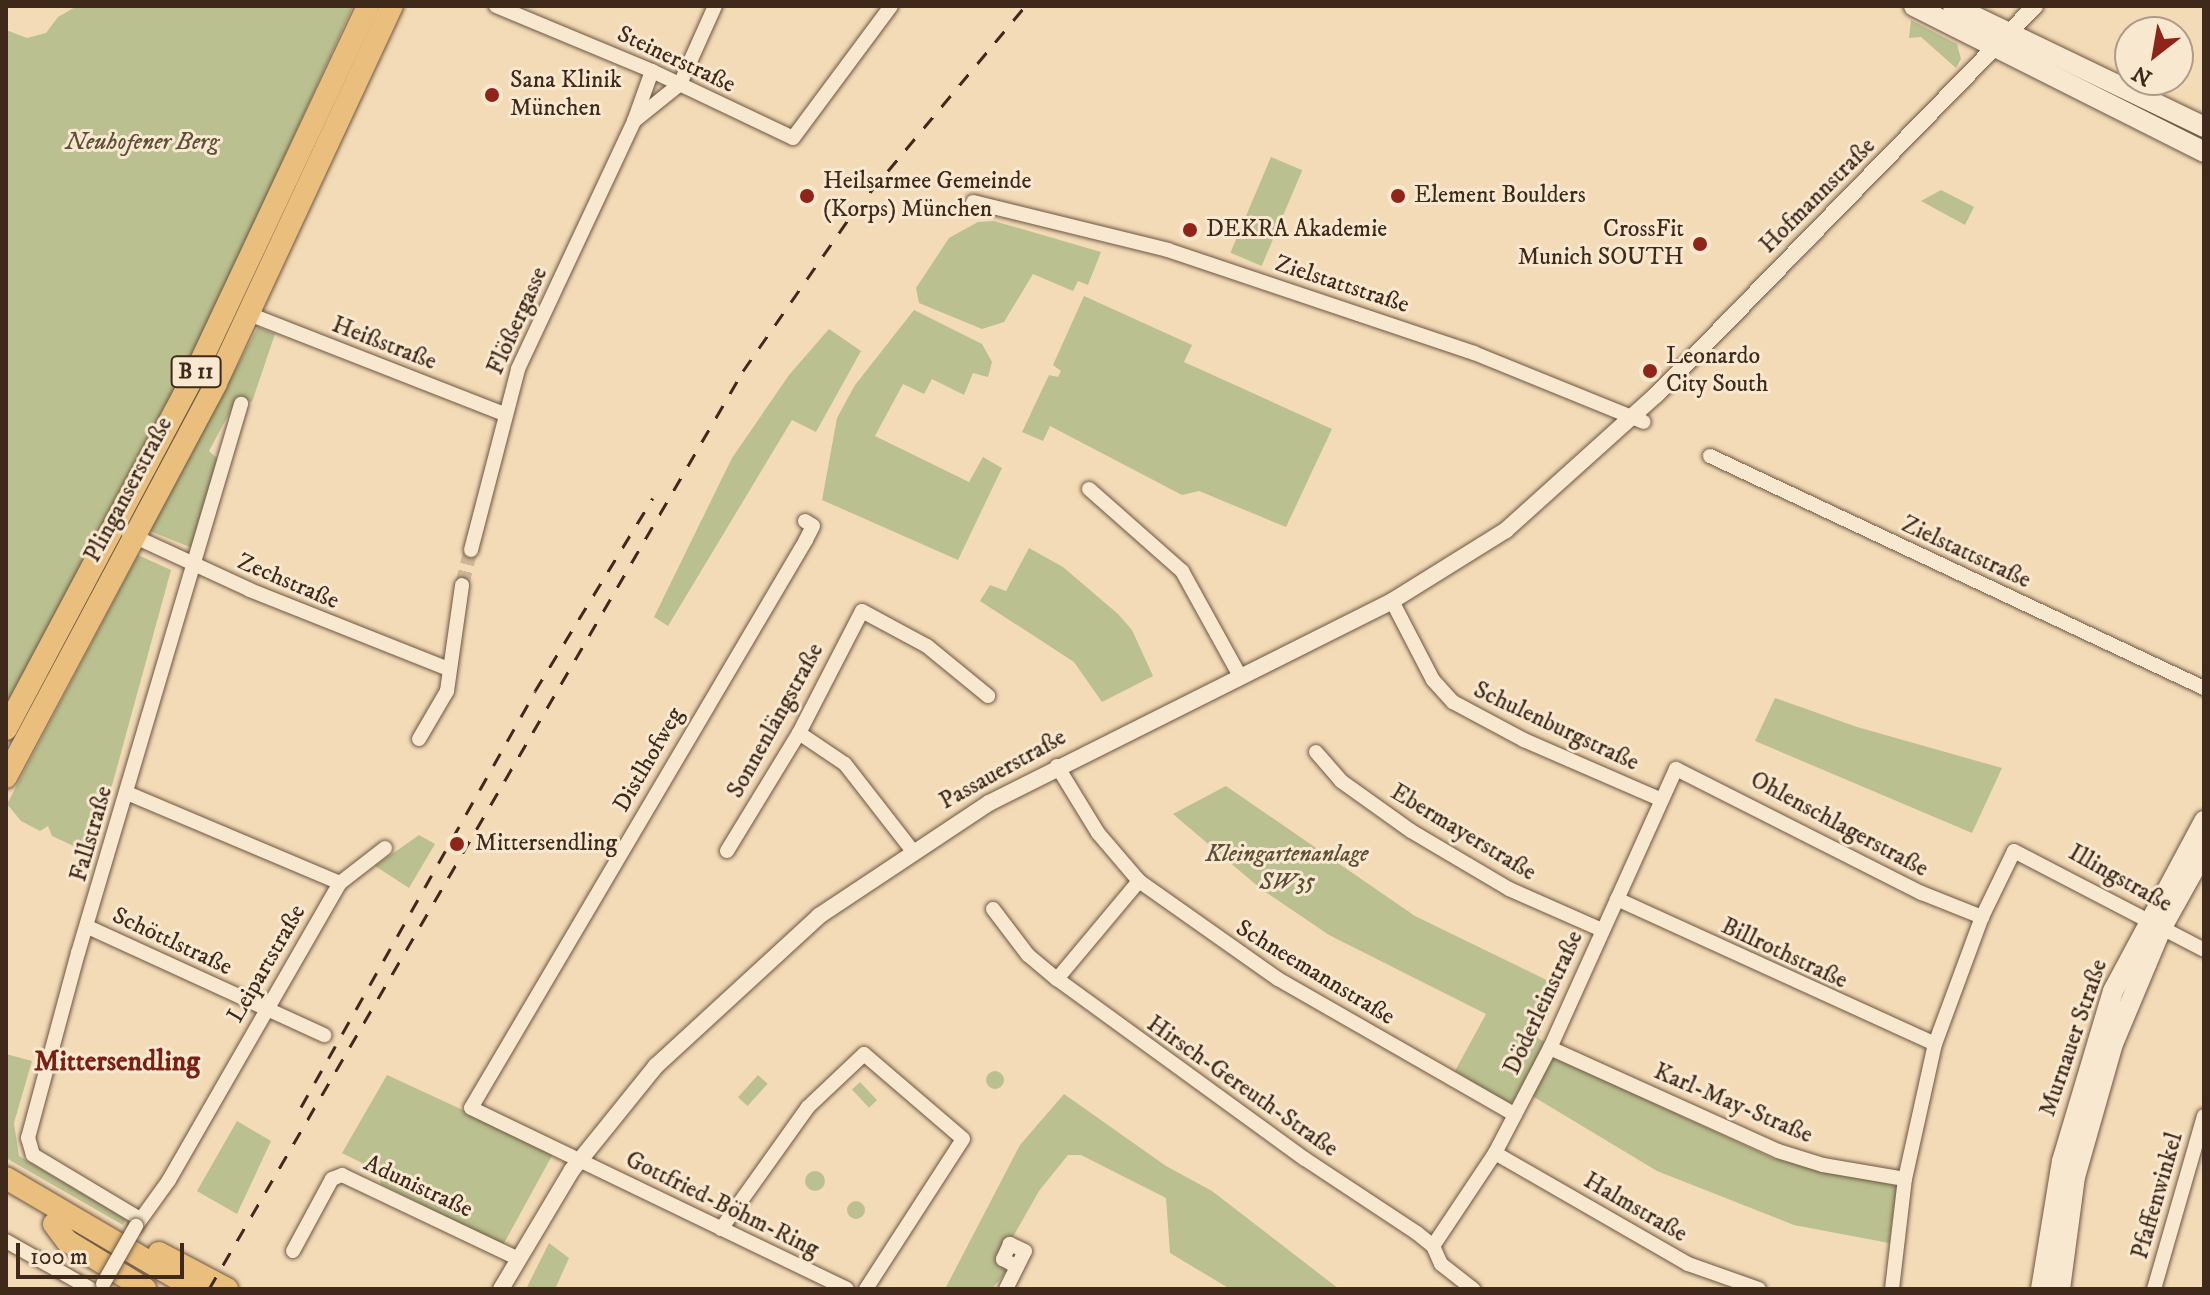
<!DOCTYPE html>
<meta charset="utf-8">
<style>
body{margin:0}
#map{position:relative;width:2210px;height:1295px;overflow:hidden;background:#f4dbb7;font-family:"IM FELL DW Pica",serif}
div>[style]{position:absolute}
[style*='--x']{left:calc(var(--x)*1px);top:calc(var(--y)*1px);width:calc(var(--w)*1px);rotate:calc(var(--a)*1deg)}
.green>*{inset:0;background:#bac08f;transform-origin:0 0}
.round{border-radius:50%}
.minor-tunnel>*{height:14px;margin-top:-7px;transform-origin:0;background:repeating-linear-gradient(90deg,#d0b798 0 14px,transparent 0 21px)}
.roads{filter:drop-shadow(0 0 2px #6c5642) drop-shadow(0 0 2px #6c5642)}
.minor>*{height:14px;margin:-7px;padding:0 7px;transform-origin:7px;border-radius:7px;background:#f8e8d0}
.tertiary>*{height:16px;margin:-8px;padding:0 8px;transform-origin:8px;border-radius:8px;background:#f8e8d0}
.secondary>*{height:20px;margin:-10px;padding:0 10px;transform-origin:10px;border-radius:10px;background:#f8e8d0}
.primary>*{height:22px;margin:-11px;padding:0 11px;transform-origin:11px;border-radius:11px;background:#eabe7c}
.trunk>*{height:22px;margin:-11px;padding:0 11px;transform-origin:11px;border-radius:11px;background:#eabe7c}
.rail>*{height:3px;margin-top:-1.5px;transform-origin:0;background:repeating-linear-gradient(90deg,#3e291b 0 14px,transparent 0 28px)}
.bridges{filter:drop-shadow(0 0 2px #6c5642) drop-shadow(0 0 2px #6c5642)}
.minor-bridge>*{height:14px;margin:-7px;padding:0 7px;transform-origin:7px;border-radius:7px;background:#f8e8d0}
.dots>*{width:22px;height:22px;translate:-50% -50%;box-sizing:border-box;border:4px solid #f8e8d0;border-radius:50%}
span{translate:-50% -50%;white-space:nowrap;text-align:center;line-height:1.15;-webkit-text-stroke:6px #f8e8d0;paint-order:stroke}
.shield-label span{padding:2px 6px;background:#f8e8d0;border:2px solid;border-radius:6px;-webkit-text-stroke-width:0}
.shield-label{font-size:22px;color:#3e291b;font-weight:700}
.street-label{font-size:24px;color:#3e291b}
.poi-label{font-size:24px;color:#3e291b}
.left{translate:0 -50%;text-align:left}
.right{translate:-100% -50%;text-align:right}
.park-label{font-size:24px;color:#5d4f38;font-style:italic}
.quarter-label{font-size:28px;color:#7a1f14;font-weight:700}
.frame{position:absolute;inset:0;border:8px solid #3e291b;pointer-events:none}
.north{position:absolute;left:2114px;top:16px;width:80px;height:80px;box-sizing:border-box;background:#f8e8d0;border:2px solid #ae9c88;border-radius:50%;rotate:211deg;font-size:22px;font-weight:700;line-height:32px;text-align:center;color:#3e291b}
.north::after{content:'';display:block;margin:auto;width:28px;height:36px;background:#8f2418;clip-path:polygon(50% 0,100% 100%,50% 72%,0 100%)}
.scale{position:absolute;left:16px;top:1243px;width:168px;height:36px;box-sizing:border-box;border:4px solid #3e291b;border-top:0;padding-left:10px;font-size:24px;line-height:28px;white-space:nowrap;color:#3e291b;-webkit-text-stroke:6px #f8e8d0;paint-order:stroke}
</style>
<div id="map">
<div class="green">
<div style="clip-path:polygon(77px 6px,353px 6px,202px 338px,6px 714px,6px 30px,27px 38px,46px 33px,58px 17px)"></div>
<div style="clip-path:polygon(1911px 20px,1957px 44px,1961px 59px,1956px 68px,1921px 37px,1909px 38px)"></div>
<div style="left:1271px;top:157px;width:34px;height:104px;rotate:23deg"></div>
<div style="clip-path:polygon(1941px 190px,1974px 207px,1965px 225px,1921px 201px)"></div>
<div style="clip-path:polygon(994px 221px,1101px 252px,1088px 285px,1078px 281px,1073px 291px,1033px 274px,1004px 322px,982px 329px,919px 303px,916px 288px,949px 238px,978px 222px)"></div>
<div style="clip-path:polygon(1084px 296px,1192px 345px,1184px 362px,1332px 429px,1286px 527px,1199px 491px,1182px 495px,1050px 426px,1043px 441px,1022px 432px,1049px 375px,1058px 377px,1061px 371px,1053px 365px)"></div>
<div style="clip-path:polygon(914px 310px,982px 344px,992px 362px,988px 377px,973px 373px,964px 395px,932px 379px,924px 394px,903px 384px,875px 436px,969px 482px,983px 457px,1002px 468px,958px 560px,822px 500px,837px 418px,855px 385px)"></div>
<div style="clip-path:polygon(258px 327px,275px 334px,252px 402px,238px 397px,209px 451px,219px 460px,192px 548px,150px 531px)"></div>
<div style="clip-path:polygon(829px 329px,861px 351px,816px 432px,792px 420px,668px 626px,654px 617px,732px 458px,789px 375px)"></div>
<div style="clip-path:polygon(1029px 548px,1063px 567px,1118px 614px,1132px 630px,1153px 676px,1102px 702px,1074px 662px,980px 601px,990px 585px,1006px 591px)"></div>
<div style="clip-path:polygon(138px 555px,171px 570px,93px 855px,52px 836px,48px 826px,40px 831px,21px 821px,7px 804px)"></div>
<div style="clip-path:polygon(1775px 698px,1857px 727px,2002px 768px,1972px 833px,1755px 741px)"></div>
<div style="clip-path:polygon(1226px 786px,1415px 916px,1561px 987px,1538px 1038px,1547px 1043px,1517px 1099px,1508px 1103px,1455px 1071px,1486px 1014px,1329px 935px,1261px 889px,1173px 814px)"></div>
<div style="clip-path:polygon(419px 835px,435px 844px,409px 888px,375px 866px)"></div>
<div style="clip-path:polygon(6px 1054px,32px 1061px,14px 1123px,19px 1156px,126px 1219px,123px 1225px,6px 1158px)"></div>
<div style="clip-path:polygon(1554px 1057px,1772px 1158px,1897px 1186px,1889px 1243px,1794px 1225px,1657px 1171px,1529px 1094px,1548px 1059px)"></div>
<div class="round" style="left:986px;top:1071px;width:18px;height:18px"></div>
<div style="clip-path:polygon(387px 1075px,554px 1152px,503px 1245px,381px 1184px,378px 1171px,342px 1153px)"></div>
<div style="left:758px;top:1075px;width:13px;height:30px;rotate:42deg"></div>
<div style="left:860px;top:1082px;width:25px;height:11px;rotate:47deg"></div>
<div style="clip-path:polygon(1064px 1094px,1166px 1166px,1212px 1191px,1339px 1289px,1230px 1289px,1170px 1253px,1166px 1198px,1081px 1155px,1068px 1155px,1039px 1191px,1002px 1256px,1008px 1269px,992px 1289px,945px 1289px,1020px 1145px)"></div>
<div style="clip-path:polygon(237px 1121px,271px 1141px,237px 1214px,197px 1191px)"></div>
<div class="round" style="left:805px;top:1171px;width:20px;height:20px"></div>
<div class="round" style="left:847px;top:1201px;width:18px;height:18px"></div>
<div style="clip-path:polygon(549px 1243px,569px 1258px,555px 1289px,526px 1289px)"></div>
</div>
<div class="minor-tunnel">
<div style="--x:462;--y:585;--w:36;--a:-76"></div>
</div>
<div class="roads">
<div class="minor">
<div style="--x:496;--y:6;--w:169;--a:22.6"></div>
<div style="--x:652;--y:71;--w:156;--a:25.4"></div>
<div style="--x:793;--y:138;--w:164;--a:-53.4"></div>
<div style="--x:634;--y:121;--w:53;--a:-70.2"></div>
<div style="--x:973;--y:202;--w:201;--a:13.8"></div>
<div style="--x:1168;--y:250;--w:323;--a:18.6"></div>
<div style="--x:1474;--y:353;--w:183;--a:22.1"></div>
<div style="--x:249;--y:314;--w:274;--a:21.4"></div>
<div style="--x:1710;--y:456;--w:546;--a:25.16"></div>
<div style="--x:1089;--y:489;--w:124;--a:41.4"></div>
<div style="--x:1182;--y:571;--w:120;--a:61.1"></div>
<div style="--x:805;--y:521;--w:9;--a:32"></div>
<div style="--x:813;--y:526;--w:16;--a:117"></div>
<div style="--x:806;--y:540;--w:659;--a:120.53"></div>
<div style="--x:471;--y:1108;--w:417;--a:25.7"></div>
<div style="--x:129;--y:534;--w:133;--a:24.8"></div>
<div style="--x:250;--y:590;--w:214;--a:21.7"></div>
<div style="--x:471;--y:550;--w:187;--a:-75.4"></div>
<div style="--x:518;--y:369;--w:274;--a:-64.9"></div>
<div style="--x:634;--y:121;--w:59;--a:-38.8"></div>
<div style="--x:680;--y:84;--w:85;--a:-65.8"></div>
<div style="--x:1392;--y:601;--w:89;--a:62.6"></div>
<div style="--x:1433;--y:680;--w:30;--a:48"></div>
<div style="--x:1453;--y:702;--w:81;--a:28.2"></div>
<div style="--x:1524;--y:740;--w:150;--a:23.5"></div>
<div style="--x:799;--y:733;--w:55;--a:34"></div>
<div style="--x:845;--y:764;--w:109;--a:52.1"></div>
<div style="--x:419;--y:739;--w:56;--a:-59.7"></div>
<div style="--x:447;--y:691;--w:107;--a:-81.9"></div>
<div style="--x:1316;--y:752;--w:38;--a:49"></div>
<div style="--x:1341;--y:781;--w:86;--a:35.5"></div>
<div style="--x:1411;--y:831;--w:114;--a:30.6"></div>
<div style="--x:1509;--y:889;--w:102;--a:23.8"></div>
<div style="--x:1057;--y:766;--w:79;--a:58.5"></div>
<div style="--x:1098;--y:833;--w:63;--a:49.5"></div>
<div style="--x:1139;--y:881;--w:170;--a:35.2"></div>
<div style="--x:1278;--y:979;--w:273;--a:29.8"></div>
<div style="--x:127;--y:793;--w:231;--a:22.9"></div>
<div style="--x:727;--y:851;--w:138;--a:-58.6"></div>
<div style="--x:799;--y:733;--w:137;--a:-62.7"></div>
<div style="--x:862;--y:611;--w:74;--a:28.3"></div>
<div style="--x:927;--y:646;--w:79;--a:39.3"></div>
<div style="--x:1617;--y:899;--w:349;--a:24.5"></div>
<div style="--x:993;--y:909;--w:58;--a:52.7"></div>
<div style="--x:1028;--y:955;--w:38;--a:40"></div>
<div style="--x:1057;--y:979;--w:306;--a:36"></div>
<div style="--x:1305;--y:1159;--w:134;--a:33.5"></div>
<div style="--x:1417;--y:1233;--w:21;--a:39"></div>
<div style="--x:1433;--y:1246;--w:20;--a:66"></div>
<div style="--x:1441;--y:1264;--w:41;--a:38"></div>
<div style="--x:88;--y:927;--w:260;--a:24.6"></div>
<div style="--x:1057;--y:979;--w:128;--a:-50.1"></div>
<div style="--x:1550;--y:1048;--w:250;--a:24.3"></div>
<div style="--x:1778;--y:1151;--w:47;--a:17.3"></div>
<div style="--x:1823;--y:1165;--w:83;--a:9.7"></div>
<div style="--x:1495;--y:1153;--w:223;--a:29.9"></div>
<div style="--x:1688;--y:1264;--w:75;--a:19.4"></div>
<div style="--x:140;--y:1219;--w:125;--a:-149.1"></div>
<div style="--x:33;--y:1155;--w:18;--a:-106"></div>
<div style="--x:28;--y:1138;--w:192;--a:-74.9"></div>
<div style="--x:78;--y:953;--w:573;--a:-73.46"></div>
<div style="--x:136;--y:1226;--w:57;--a:-54.3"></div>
<div style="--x:169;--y:1180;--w:343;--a:-60.1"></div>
<div style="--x:340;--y:883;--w:57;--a:-37.9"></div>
<div style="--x:721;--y:1229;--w:150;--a:-54.5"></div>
<div style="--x:808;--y:1107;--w:77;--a:-43.4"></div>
<div style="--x:864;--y:1054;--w:130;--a:40.6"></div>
<div style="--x:963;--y:1139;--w:179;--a:122.9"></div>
<div style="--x:6;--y:1241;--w:98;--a:29.5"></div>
<div style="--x:1433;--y:1246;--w:112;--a:-56.3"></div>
<div style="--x:1495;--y:1153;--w:119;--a:-62.4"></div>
<div style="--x:1550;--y:1048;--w:306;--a:-65.7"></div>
<div style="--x:1676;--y:769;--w:275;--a:26.8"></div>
<div style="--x:1922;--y:893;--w:65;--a:21.8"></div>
<div style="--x:293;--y:1251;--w:82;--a:-61.6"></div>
<div style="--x:332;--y:1179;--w:11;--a:-22"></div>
<div style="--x:342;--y:1175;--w:194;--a:25.4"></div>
<div style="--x:1006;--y:1289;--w:42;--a:-63.4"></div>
<div style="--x:1025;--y:1251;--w:17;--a:-155"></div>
<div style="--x:1010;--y:1244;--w:17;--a:115"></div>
<div style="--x:1003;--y:1259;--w:16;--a:30"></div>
<div style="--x:1892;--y:1289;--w:111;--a:-83.3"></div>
<div style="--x:1905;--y:1179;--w:138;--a:-77.5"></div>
<div style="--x:1935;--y:1044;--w:135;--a:-69.7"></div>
<div style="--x:1982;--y:917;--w:73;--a:-64.1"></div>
<div style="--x:2014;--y:851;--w:214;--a:27.5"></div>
<div style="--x:2154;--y:1289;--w:180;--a:-73.9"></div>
</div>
<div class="tertiary">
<div style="--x:501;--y:1289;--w:139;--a:-59.2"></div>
<div style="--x:572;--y:1170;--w:134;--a:-51.1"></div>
<div style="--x:656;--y:1066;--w:222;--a:-42.6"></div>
<div style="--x:819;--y:916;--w:204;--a:-33.6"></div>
<div style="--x:989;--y:803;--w:451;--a:-26.6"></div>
<div style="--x:1392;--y:601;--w:134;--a:-31.9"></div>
<div style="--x:1506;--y:530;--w:202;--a:-42"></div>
<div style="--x:1656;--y:395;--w:543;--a:-45.75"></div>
</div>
<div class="secondary">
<div style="--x:1914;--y:6;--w:325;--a:26.7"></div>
<div style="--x:1953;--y:6;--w:279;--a:25.7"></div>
<div style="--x:2041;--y:1289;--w:130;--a:-80.7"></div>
<div style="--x:2062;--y:1161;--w:177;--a:-73.3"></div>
<div style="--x:2113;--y:991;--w:193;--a:-61.8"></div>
<div style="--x:2060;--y:1289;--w:113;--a:-82.4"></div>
<div style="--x:2075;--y:1177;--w:138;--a:-74.1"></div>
<div style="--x:2113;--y:1044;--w:127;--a:-67.3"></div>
<div style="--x:2162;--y:927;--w:86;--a:-60.8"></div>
</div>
<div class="primary">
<div style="--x:6;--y:729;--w:398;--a:-62"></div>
<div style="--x:193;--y:378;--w:411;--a:-64.8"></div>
<div style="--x:6;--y:777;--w:446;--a:-61.9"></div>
<div style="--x:216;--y:383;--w:416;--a:-65"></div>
</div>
<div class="trunk">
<div style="--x:6;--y:1178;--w:219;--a:30.4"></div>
<div style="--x:54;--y:1224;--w:21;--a:53"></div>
<div style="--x:67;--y:1241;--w:92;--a:31.6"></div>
<div style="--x:159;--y:1253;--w:77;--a:27.9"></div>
</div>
</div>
<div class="rail">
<div style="--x:301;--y:1107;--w:477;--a:-60.6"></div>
<div style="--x:535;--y:691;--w:226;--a:-58.6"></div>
<div style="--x:209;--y:1289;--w:1062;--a:-59.81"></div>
<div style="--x:743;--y:371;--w:191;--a:-55.2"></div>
<div style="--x:852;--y:214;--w:271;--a:-50.2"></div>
</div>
<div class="bridges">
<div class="minor-bridge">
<div style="--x:103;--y:1284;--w:67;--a:-60.4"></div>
</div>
</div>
<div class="dots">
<div style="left:492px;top:95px;background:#8f2418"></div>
<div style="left:807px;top:196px;background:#8f2418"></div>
<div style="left:1398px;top:196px;background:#8f2418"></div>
<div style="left:1190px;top:230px;background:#8f2418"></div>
<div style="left:1700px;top:244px;background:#8f2418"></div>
<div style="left:1650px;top:371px;background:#8f2418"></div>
<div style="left:457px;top:844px;background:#8f2418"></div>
</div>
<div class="shield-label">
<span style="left:196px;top:372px">B 11</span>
</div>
<div class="street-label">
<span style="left:676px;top:60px;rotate:25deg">Steinerstraße</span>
<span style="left:1818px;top:196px;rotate:-45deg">Hofmannstraße</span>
<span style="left:1342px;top:285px;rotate:18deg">Zielstattstraße</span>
<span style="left:518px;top:321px;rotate:-66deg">Flößergasse</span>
<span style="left:384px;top:344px;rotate:21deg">Heißstraße</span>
<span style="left:129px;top:490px;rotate:-62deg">Plinganserstraße</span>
<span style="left:1966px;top:553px;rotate:25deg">Zielstattstraße</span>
<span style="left:288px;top:582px;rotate:23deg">Zechstraße</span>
<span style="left:776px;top:721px;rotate:-61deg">Sonnenlängstraße</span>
<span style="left:1556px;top:727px;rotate:25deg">Schulenburgstraße</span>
<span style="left:649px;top:760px;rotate:-60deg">Distlhofweg</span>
<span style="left:1003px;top:770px;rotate:-29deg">Passauerstraße</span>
<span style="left:1839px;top:825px;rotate:28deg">Ohlenschlagerstraße</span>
<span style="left:1463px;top:833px;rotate:31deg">Ebermayerstraße</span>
<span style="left:92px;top:834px;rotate:-74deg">Fallstraße</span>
<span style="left:2120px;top:879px;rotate:29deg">Illingstraße</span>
<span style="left:172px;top:942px;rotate:25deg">Schöttlstraße</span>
<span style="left:1784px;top:954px;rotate:25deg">Billrothstraße</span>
<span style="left:267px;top:964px;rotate:-60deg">Leipartstraße</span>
<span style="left:1315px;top:973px;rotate:31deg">Schneemannstraße</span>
<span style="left:1544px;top:1003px;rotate:-65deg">Döderleinstraße</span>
<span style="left:2074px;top:1038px;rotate:-71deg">Murnauer Straße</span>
<span style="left:1242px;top:1087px;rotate:35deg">Hirsch-Gereuth-Straße</span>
<span style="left:1733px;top:1104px;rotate:23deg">Karl-May-Straße</span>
<span style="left:418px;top:1187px;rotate:25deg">Adunistraße</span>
<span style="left:2158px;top:1196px;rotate:-74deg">Pfaffenwinkel</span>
<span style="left:722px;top:1205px;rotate:26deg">Gottfried-Böhm-Ring</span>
<span style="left:1635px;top:1208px;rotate:30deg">Halmstraße</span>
</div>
<div class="poi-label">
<span class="left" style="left:510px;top:95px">Sana Klinik<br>München</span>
<span class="left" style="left:823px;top:196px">Heilsarmee Gemeinde<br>(Korps) München</span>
<span class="left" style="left:1414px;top:196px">Element Boulders</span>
<span class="left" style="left:1206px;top:230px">DEKRA Akademie</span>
<span class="right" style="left:1684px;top:244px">CrossFit<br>Munich SOUTH</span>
<span class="left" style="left:1666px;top:371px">Leonardo<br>City South</span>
<span class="left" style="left:475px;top:844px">Mittersendling</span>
</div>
<div class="park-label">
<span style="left:142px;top:143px">Neuhofener Berg</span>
<span style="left:1287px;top:869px">Kleingartenanlage<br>SW35</span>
</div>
<div class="quarter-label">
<span style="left:117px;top:1062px">Mittersendling</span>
</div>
<div class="frame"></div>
<div class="north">N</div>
<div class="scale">100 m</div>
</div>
